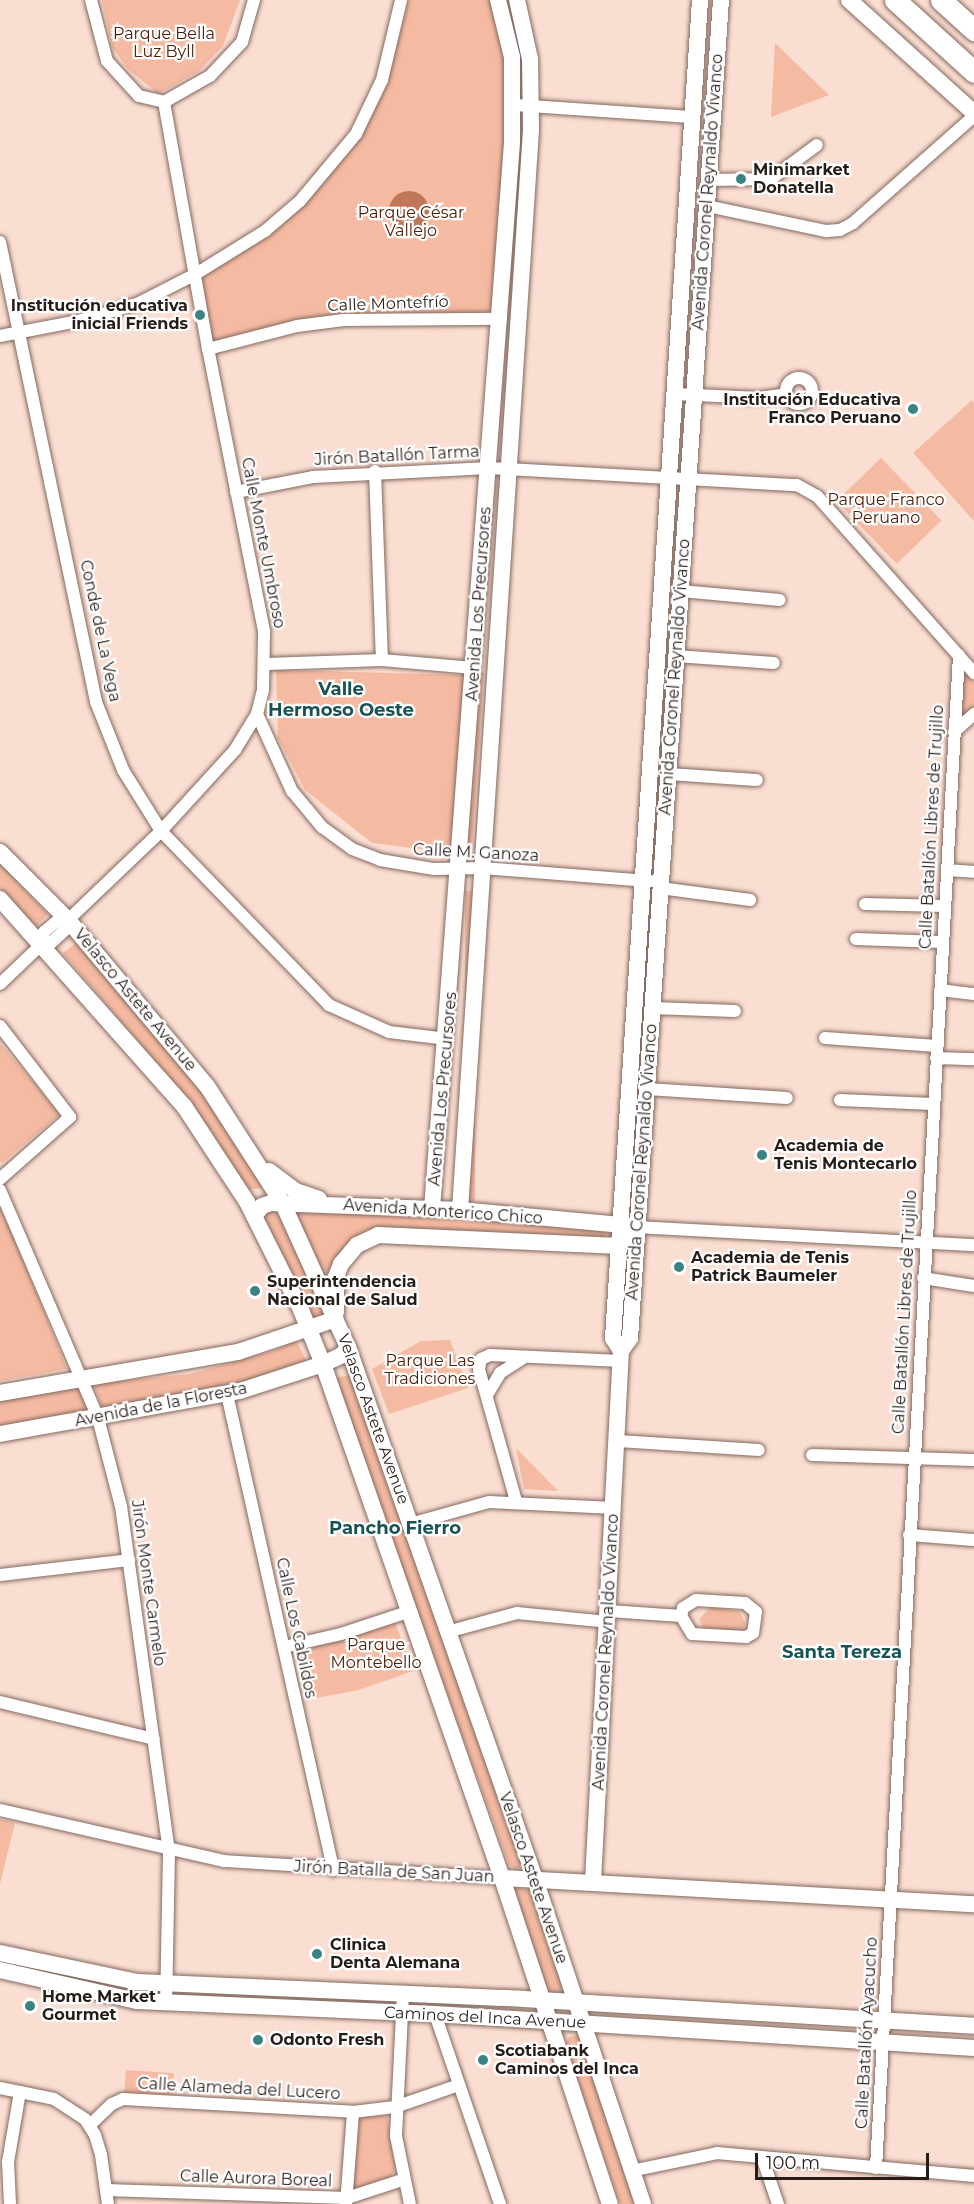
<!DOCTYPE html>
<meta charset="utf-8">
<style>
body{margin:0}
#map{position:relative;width:974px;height:2204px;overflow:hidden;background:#fbded2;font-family:Montserrat,sans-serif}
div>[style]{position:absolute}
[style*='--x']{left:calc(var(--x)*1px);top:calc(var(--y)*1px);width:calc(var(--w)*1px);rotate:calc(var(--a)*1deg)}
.green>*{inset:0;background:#f5baa2;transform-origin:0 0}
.water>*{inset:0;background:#c07758}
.round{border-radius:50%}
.roads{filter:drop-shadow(0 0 2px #83695f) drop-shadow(0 0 2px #83695f)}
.street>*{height:12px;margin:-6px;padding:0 6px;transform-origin:6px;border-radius:6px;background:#fff}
.street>.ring{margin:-6px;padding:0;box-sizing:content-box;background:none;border:12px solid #fff;border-radius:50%}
.secondary>*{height:16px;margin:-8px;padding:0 8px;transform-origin:8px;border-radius:8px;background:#fff}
.highway>*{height:21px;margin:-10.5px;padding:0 10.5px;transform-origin:10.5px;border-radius:10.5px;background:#fff}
.dots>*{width:16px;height:16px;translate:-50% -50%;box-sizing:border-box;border:3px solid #fff;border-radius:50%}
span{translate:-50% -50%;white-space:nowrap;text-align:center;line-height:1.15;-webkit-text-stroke:4.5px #fff;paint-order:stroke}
.park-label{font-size:16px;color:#502009}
.poi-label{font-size:16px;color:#271d18;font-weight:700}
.left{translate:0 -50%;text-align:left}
.right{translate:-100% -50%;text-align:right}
.street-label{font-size:16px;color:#271d18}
.neighbourhood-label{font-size:18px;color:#175353;font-weight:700}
.scale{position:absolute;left:755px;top:2153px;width:174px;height:27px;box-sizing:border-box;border:3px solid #271d18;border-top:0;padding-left:8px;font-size:18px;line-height:21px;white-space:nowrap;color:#271d18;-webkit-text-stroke:4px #fff;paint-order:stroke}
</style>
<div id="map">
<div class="green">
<div style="clip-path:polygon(102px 0,240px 0,223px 46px,199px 71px,158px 94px,127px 68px,112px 47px)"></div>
<div style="clip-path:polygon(409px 0,489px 0,493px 5px,506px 71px,506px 186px,497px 314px,379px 313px,212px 341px,200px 279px,292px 216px,353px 148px,387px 84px)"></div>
<div style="clip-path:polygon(775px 43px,829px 95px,771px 117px)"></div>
<div style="clip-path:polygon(972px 400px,974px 403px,974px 521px,913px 453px)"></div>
<div style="left:881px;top:458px;width:87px;height:62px;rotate:46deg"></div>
<div style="clip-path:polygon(276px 670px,466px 675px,452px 853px,372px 843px,305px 790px,278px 738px)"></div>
<div style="clip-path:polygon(963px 670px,974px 683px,974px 706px,961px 718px)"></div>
<div style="clip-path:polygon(480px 672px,484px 673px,472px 849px,466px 848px)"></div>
<div style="clip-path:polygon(0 864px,48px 914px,36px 926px,0 888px)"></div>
<div style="left:465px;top:891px;width:10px;height:310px"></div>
<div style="clip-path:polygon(77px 942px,201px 1087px,269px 1187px,247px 1190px,184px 1096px,63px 953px)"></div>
<div style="clip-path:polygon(0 1043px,60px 1114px,2px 1163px,0 1161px)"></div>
<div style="clip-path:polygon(0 1202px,67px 1369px,0 1381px)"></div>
<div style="clip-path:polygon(273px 1209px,279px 1213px,326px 1315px,313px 1319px,262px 1217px,264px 1212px)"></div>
<div style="clip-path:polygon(295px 1211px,604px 1226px,608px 1231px,602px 1239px,399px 1229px,335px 1260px,325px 1276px)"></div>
<div style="clip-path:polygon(296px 1340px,308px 1364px,228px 1387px,103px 1408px,93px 1384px,189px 1374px,273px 1351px)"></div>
<div style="clip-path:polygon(450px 1340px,468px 1388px,389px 1414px,372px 1369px,421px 1341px)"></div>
<div style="clip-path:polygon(352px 1375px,523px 1864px,516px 1870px,509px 1865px,333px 1378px)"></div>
<div style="clip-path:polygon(79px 1387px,87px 1411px,0 1426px,0 1398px)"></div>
<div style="clip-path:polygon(516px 1448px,558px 1491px,524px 1489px)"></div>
<div style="clip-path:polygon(711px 1607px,740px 1612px,745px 1624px,742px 1632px,704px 1631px,699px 1619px)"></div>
<div style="clip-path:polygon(393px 1617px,413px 1671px,359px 1690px,306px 1700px,293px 1647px)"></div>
<div style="clip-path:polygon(0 1819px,15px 1823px,0 1884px)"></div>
<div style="clip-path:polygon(513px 1888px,531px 1890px,564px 1992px,546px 1992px)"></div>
<div style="clip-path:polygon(578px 2035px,583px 2040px,638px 2204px,620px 2204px,565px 2044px,569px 2037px)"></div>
<div style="left:126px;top:2070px;width:48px;height:24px;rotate:4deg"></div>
<div style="clip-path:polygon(356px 2115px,387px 2116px,395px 2170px,390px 2178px,350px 2194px)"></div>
</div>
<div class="water">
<div class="round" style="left:389px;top:191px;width:40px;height:40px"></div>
</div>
<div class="roads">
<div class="street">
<div style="--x:91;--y:0;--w:63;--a:75.3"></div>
<div style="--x:107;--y:61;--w:47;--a:47.6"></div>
<div style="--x:139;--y:96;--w:26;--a:13"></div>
<div style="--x:164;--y:102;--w:53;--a:-29.5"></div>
<div style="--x:210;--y:76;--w:47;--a:-46.7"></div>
<div style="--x:242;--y:42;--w:44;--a:-74.1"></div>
<div style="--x:514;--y:105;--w:178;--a:3.9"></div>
<div style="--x:708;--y:180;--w:63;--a:-0.9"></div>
<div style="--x:771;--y:179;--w:57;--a:-36.5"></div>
<div style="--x:707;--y:206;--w:122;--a:11.9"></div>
<div style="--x:826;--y:231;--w:14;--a:-4"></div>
<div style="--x:840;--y:230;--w:15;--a:-28"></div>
<div style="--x:853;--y:223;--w:162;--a:-41.5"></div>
<div style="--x:0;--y:242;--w:470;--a:78.2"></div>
<div style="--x:96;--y:702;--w:73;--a:68.3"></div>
<div style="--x:123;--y:770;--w:72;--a:58.1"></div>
<div style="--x:161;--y:831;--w:242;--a:46"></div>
<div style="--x:329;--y:1005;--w:66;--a:24.2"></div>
<div style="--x:389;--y:1032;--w:59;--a:6.8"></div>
<div style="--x:0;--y:336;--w:79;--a:-10.9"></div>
<div style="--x:78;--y:321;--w:61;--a:-16.1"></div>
<div style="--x:137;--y:304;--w:64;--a:-27"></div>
<div style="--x:194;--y:275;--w:84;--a:-31.8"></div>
<div style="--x:265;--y:231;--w:46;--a:-40.6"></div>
<div style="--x:300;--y:201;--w:87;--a:-50.1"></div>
<div style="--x:356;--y:134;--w:60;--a:-64.3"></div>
<div style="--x:382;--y:80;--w:82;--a:-76.6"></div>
<div style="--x:208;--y:349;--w:92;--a:-14.5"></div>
<div style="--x:297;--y:326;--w:47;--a:-7.3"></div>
<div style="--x:344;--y:320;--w:157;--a:-0.4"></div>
<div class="ring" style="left:786px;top:378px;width:14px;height:14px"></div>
<div style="--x:675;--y:394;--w:84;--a:2.7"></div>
<div style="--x:759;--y:398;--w:28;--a:-8"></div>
<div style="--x:375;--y:471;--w:189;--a:87.9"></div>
<div style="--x:236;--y:492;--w:78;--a:-11"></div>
<div style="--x:313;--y:477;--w:176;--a:-2.9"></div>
<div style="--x:489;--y:468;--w:308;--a:3.2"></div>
<div style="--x:797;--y:485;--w:23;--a:29"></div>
<div style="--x:817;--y:496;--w:237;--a:48.4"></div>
<div style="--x:681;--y:591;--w:99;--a:5.2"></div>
<div style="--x:676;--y:656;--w:98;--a:4.1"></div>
<div style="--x:267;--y:664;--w:115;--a:-2"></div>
<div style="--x:382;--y:660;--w:92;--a:5"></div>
<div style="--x:257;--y:714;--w:85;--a:65.6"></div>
<div style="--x:292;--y:791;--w:47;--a:50.2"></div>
<div style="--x:322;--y:827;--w:37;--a:36"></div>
<div style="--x:352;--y:849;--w:30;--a:21"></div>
<div style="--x:380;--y:860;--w:55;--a:9.5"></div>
<div style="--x:434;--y:869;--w:49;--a:-1.2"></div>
<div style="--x:483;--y:868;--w:168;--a:4.5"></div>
<div style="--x:954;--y:732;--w:27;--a:-42"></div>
<div style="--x:668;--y:774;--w:89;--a:3.9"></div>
<div style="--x:947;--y:870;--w:27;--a:4"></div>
<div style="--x:660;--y:888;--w:91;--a:7.6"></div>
<div style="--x:865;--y:904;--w:79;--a:1.5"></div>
<div style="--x:856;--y:939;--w:86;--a:2"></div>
<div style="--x:42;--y:944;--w:12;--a:-81"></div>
<div style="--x:44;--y:932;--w:17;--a:-40"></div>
<div style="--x:57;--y:921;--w:11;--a:-5"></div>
<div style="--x:0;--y:984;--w:58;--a:-43.6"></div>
<div style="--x:42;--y:944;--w:10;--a:-11"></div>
<div style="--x:52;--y:942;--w:19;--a:-43"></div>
<div style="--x:66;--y:929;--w:9;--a:-77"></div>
<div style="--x:68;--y:920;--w:129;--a:-43.7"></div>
<div style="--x:161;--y:831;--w:110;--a:-47.6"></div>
<div style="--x:235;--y:750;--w:42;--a:-58.6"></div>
<div style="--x:257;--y:714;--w:25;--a:-76"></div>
<div style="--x:263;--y:690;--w:59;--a:-89"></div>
<div style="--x:264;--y:631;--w:288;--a:-101.2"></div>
<div style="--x:208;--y:349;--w:251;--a:-100.1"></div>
<div style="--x:940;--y:990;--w:34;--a:7"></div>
<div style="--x:652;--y:1008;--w:83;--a:2.1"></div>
<div style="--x:0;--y:1026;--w:115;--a:52.4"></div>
<div style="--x:70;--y:1117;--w:94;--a:138.5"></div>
<div style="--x:825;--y:1038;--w:112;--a:4.1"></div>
<div style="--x:936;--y:1058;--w:38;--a:2"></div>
<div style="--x:647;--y:1089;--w:140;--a:3.7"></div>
<div style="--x:840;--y:1100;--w:93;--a:2.5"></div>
<div style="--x:0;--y:1190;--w:248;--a:66.7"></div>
<div style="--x:98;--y:1418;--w:91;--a:75.4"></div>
<div style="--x:121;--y:1506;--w:349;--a:82.1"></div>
<div style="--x:169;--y:1852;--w:150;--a:91.1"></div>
<div style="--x:637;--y:1227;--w:337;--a:3.1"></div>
<div style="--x:923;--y:1278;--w:52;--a:8.9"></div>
<div style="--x:227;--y:1394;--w:488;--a:77.4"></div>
<div style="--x:487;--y:1395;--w:26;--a:-59"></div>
<div style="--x:500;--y:1373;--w:30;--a:-33"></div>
<div style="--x:618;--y:1441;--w:141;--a:3.7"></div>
<div style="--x:812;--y:1455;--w:162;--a:1.8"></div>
<div style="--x:516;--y:1501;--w:137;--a:-105.7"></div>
<div style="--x:479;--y:1369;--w:10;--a:-79"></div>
<div style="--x:481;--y:1359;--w:10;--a:-24"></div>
<div style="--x:490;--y:1355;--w:131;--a:2.6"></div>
<div style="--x:410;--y:1524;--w:82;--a:-15.6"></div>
<div style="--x:489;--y:1502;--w:125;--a:2.7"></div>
<div style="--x:909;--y:1535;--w:65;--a:4.4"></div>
<div style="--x:0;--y:1575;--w:130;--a:-6.6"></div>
<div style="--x:696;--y:1600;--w:49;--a:3.5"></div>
<div style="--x:745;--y:1603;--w:14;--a:39"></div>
<div style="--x:756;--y:1612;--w:21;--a:98"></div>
<div style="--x:753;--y:1633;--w:8;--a:150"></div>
<div style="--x:746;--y:1637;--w:54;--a:-176.8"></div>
<div style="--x:692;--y:1634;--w:21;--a:-121"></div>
<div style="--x:681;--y:1616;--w:8;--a:-76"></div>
<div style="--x:683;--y:1608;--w:15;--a:-32"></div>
<div style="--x:609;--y:1611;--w:72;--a:4"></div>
<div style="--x:447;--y:1632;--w:73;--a:-15.2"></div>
<div style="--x:517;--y:1613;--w:91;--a:5.6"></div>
<div style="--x:284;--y:1647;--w:58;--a:-12.8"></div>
<div style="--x:341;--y:1634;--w:71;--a:-18.2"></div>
<div style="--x:0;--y:1702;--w:158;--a:13.5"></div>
<div style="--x:0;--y:1810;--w:230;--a:12.8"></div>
<div style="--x:224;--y:1861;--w:279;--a:3.5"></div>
<div style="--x:403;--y:1993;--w:143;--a:92.8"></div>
<div style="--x:396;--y:2136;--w:69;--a:78.4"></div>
<div style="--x:435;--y:2014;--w:201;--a:71.1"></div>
<div style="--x:0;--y:2088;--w:55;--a:11.5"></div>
<div style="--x:54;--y:2099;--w:37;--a:33"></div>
<div style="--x:85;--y:2119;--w:19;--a:58"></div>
<div style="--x:95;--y:2135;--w:21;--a:73"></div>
<div style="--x:101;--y:2155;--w:49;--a:81.9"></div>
<div style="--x:90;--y:2125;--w:30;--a:-44"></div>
<div style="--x:112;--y:2104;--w:12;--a:-24"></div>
<div style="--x:123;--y:2099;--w:230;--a:3.2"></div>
<div style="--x:353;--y:2112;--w:42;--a:-6.8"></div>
<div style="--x:395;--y:2107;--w:68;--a:-19"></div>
<div style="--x:762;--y:2157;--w:50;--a:71.2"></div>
<div style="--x:876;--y:2168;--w:1515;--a:-86.86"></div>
<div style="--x:631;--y:2171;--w:88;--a:-11.8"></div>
<div style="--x:717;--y:2153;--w:258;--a:5.1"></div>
<div style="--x:106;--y:2190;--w:241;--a:1.9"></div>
<div style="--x:347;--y:2198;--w:58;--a:-18.1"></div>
<div style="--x:10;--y:2204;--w:42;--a:-92.7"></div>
<div style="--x:8;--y:2162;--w:71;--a:-80.3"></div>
<div style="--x:346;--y:2204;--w:92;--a:-85.6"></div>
</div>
<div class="secondary">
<div style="--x:849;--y:0;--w:169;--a:42.1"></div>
<div style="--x:0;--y:852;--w:96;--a:45"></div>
<div style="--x:68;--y:920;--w:217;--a:50.1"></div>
<div style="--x:207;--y:1086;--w:140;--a:57.2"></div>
<div style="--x:283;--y:1204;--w:157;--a:65.6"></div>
<div style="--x:348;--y:1347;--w:564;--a:70.63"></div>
<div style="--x:535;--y:1879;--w:342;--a:71.6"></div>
<div style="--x:0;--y:899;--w:277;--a:48.4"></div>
<div style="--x:184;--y:1106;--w:115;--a:56.7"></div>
<div style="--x:247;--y:1202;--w:121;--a:63.4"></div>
<div style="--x:301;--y:1310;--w:58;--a:67.8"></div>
<div style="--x:323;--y:1364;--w:544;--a:70.8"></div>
<div style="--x:502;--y:1878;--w:343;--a:71.7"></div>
<div style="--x:269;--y:1171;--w:34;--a:37"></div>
<div style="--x:296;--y:1191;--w:24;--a:19"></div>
<div style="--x:432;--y:1209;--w:1070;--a:-85.71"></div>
<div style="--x:512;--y:142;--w:85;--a:-90"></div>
<div style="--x:512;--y:57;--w:59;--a:-103.8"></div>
<div style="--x:460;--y:1210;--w:1083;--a:-86.24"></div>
<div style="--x:531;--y:129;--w:70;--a:-90.8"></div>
<div style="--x:530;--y:59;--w:60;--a:-102.4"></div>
<div style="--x:254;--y:1216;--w:13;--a:-51"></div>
<div style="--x:262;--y:1206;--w:9;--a:-18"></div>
<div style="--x:271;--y:1203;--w:189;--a:2.1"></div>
<div style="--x:460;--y:1210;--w:172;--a:5.3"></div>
<div style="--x:336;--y:1312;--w:35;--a:-90"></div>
<div style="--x:336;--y:1277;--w:14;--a:-69"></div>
<div style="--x:341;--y:1264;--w:25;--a:-50"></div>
<div style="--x:357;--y:1245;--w:23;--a:-25"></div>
<div style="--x:378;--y:1235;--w:241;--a:2.6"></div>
<div style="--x:619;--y:1246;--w:10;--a:-45"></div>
<div style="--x:621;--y:1351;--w:15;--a:-122"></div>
<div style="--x:613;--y:1338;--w:1341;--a:-86.28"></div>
<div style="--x:0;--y:1393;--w:242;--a:-9.8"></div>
<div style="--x:238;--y:1352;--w:103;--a:-18.6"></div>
<div style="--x:0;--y:1434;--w:244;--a:-10.2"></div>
<div style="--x:240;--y:1391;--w:87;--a:-18"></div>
<div style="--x:323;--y:1364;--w:21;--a:-25"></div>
<div style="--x:342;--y:1355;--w:10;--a:-53"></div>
<div style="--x:502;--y:1878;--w:473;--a:3.2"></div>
<div style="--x:593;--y:1881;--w:531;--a:-86.98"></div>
<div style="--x:621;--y:1351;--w:16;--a:-55"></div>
<div style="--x:630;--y:1338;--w:1341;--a:-86.11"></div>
<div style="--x:0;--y:1953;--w:141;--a:11.9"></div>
<div style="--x:138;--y:1982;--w:385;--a:2.5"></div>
<div style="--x:523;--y:1999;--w:452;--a:3.4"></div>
<div style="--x:0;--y:1970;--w:140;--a:12.8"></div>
<div style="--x:137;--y:2001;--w:298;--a:2.5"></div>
<div style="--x:435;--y:2014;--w:540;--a:3.61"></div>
</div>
<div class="highway">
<div style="--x:895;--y:0;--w:107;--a:42.3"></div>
<div style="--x:941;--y:0;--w:45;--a:42.3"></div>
</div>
</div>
<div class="dots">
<div style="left:741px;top:179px;background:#3b8382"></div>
<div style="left:200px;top:315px;background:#3b8382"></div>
<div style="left:913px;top:409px;background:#3b8382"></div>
<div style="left:762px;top:1155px;background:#3b8382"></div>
<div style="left:679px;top:1267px;background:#3b8382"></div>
<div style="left:255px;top:1291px;background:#3b8382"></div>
<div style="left:317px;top:1954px;background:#3b8382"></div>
<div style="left:30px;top:2006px;background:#3b8382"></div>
<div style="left:258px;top:2040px;background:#3b8382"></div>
<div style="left:483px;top:2060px;background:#3b8382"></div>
</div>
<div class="park-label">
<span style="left:164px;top:43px">Parque Bella<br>Luz Byll</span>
<span style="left:411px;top:222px">Parque César<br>Vallejo</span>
<span style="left:886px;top:509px">Parque Franco<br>Peruano</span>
<span style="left:430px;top:1370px">Parque Las<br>Tradiciones</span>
<span style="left:376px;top:1654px">Parque<br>Montebello</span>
</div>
<div class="poi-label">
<span class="left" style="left:753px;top:179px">Minimarket<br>Donatella</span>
<span class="right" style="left:188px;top:315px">Institución educativa<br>inicial Friends</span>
<span class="right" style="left:901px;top:409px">Institución Educativa<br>Franco Peruano</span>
<span class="left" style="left:774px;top:1155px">Academia de<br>Tenis Montecarlo</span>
<span class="left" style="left:691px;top:1267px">Academia de Tenis<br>Patrick Baumeler</span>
<span class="left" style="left:267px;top:1291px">Superintendencia<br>Nacional de Salud</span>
<span class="left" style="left:330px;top:1954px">Clinica<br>Denta Alemana</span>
<span class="left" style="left:42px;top:2006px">Home Market<br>Gourmet</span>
<span class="left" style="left:270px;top:2040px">Odonto Fresh</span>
<span class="left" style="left:495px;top:2060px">Scotiabank<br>Caminos del Inca</span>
</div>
<div class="street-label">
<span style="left:708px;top:192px;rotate:-86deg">Avenida Coronel Reynaldo Vivanco</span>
<span style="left:388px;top:304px;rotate:-2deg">Calle Montefrío</span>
<span style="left:397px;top:456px;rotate:-3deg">Jirón Batallón Tarma</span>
<span style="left:263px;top:543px;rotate:79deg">Calle Monte Umbroso</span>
<span style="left:479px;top:604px;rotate:-86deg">Avenida Los Precursores</span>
<span style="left:100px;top:631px;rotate:78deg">Conde de La Vega</span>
<span style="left:675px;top:677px;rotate:-86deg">Avenida Coronel Reynaldo Vivanco</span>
<span style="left:932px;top:827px;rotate:-87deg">Calle Batallón Libres de Trujillo</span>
<span style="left:476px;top:853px;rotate:3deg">Calle M. Ganoza</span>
<span style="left:135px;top:1000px;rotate:50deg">Velasco Astete Avenue</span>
<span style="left:443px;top:1089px;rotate:-85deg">Avenida Los Precursores</span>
<span style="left:642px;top:1162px;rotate:-86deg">Avenida Coronel Reynaldo Vivanco</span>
<span style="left:443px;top:1212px;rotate:4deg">Avenida Monterico Chico</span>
<span style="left:905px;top:1312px;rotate:-87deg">Calle Batallón Libres de Trujillo</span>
<span style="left:161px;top:1405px;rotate:-11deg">Avenida de la Floresta</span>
<span style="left:373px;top:1419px;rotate:70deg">Velasco Astete Avenue</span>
<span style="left:148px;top:1583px;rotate:82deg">Jirón Monte Carmelo</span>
<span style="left:296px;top:1628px;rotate:78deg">Calle Los Cabildos</span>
<span style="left:606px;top:1652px;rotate:-87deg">Avenida Coronel Reynaldo Vivanco</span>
<span style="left:394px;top:1872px;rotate:3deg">Jirón Batalla de San Juan</span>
<span style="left:533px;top:1878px;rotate:71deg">Velasco Astete Avenue</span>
<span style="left:485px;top:2018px;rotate:3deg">Caminos del Inca Avenue</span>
<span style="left:867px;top:2033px;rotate:-87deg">Calle Batallón Ayacucho</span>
<span style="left:239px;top:2089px;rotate:3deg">Calle Alameda del Lucero</span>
<span style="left:256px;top:2179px;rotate:2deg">Calle Aurora Boreal</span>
</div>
<div class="neighbourhood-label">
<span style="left:341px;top:700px">Valle<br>Hermoso Oeste</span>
<span style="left:395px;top:1528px">Pancho Fierro</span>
<span style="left:842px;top:1652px">Santa Tereza</span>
</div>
<div class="scale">100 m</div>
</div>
